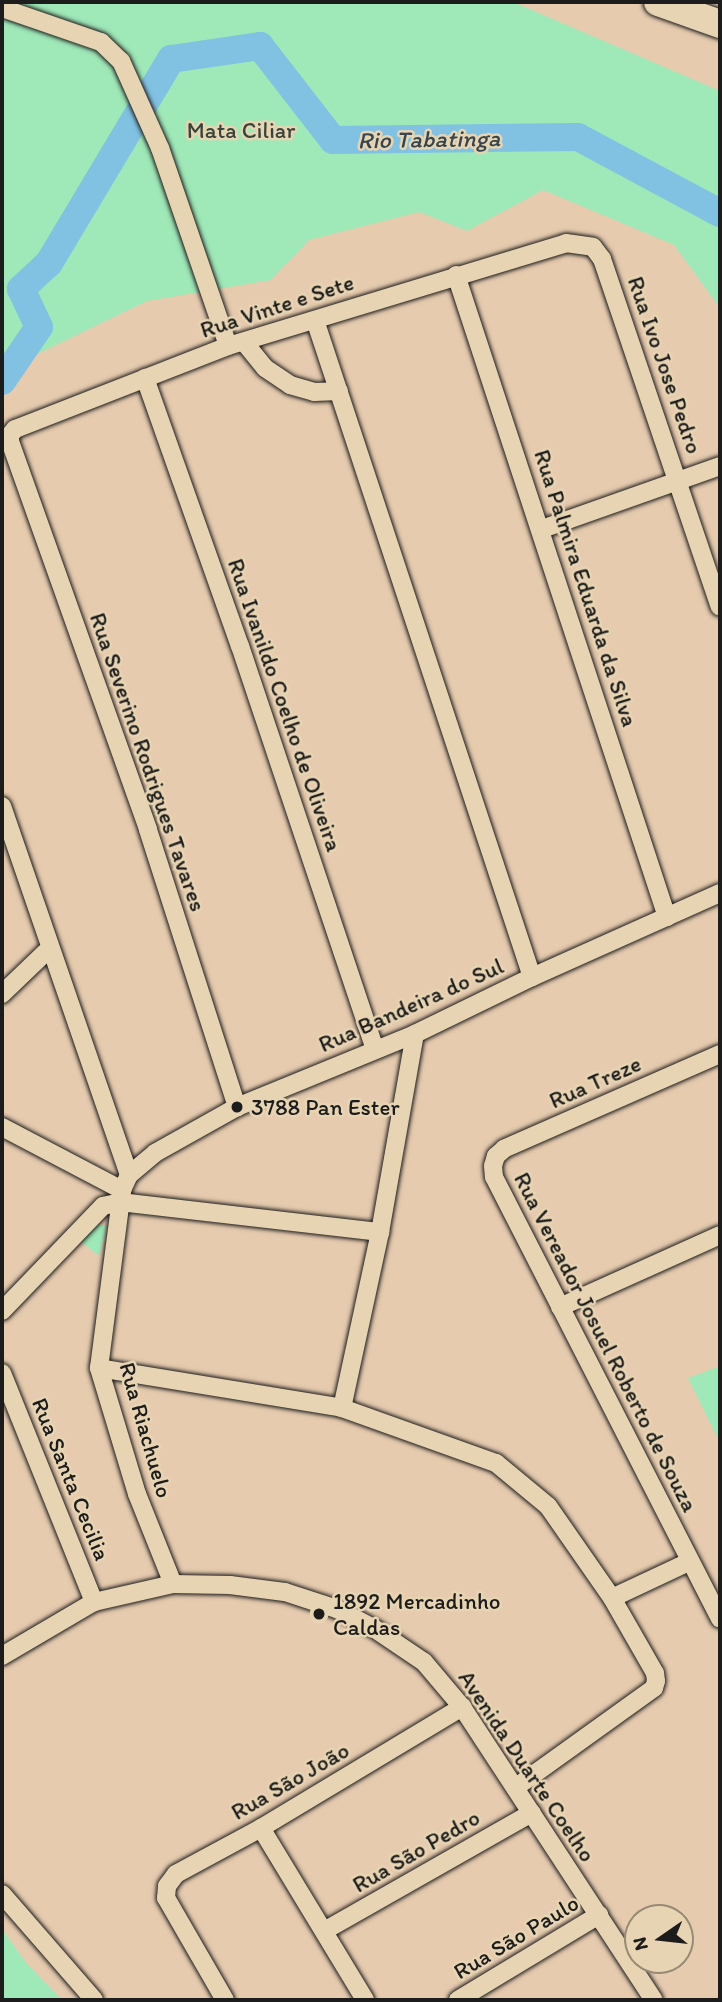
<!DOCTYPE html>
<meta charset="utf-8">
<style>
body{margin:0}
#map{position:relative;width:722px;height:2002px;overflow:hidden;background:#e6cbae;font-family:Itim,sans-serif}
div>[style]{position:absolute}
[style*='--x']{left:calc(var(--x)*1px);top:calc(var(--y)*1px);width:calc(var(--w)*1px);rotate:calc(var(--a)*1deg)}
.green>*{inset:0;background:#9fe8b8}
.river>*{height:28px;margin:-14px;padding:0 14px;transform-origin:14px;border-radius:14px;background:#81c2e2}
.roads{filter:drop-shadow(0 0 2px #1c1c1c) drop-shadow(0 0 2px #1c1c1c)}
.street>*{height:18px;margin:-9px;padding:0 9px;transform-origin:9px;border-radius:9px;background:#e7d4b2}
.primary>*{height:28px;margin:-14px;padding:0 14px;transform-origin:14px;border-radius:14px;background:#e7d4b2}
.dots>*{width:19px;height:19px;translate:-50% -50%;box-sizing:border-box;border:4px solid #e7d4b2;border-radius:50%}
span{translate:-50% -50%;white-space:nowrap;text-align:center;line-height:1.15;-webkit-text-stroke:5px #e7d4b2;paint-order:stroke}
.park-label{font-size:23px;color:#36453b}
.street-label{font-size:23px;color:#1c1c1c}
.poi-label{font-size:23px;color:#1c1c1c}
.left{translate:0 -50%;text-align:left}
.water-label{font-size:24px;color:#35464e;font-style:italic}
.frame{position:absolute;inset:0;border:4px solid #1c1c1c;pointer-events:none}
.north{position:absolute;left:624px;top:1904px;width:70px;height:70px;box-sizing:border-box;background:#e7d4b2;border:2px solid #968a76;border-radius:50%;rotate:256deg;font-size:19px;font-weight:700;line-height:28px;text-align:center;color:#1c1c1c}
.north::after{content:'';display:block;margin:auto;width:24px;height:32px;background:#1c1c1c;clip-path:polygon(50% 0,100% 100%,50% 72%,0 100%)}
</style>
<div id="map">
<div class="green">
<div style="clip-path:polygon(2px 2px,513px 2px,720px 91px,720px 308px,674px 245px,543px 190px,467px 231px,419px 212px,309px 240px,271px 280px,147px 301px,2px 371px)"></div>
<div style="clip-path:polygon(92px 1223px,107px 1226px,99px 1256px,80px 1241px)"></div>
<div style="clip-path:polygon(720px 1366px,720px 1443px,688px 1378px)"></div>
<div style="clip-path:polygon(2px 1929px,27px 1964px,62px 2000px,2px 2000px)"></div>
</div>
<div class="river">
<div style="--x:2;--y:381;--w:65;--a:-55.6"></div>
<div style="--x:39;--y:327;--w:42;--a:-115.3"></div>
<div style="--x:21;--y:289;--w:38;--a:-43"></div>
<div style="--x:49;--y:263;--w:238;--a:-59.1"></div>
<div style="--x:171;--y:59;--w:90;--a:-8.3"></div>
<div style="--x:260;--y:46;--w:119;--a:52.2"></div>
<div style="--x:333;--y:140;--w:245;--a:-0.7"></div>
<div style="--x:578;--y:137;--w:161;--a:28.2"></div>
</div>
<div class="roads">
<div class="street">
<div style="--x:2;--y:8;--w:105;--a:19"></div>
<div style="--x:101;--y:42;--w:28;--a:44"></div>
<div style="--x:121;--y:61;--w:95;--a:65.9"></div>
<div style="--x:160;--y:148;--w:209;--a:71"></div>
<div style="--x:456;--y:275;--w:676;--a:71.81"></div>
<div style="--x:315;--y:320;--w:692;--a:71.72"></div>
<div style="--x:244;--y:342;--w:33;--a:51"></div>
<div style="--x:265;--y:368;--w:30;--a:34"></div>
<div style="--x:290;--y:385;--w:25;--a:16"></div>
<div style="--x:314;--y:392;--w:25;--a:-2"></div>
<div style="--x:145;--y:378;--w:284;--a:70.5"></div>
<div style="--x:240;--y:646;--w:425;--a:71.5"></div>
<div style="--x:542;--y:529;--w:189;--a:-19.5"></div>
<div style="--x:2;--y:806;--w:390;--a:71"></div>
<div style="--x:2;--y:994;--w:65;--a:-43.8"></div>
<div style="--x:720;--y:1054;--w:236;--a:156.3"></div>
<div style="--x:504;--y:1149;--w:11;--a:139"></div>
<div style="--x:496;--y:1156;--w:10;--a:107"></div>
<div style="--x:493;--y:1166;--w:11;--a:85"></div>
<div style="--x:494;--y:1177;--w:496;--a:62.9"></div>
<div style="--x:237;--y:1107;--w:292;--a:-107.8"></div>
<div style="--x:148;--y:829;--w:411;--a:-109.6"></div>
<div style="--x:10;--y:442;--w:7;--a:-90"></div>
<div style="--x:10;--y:435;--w:8;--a:-50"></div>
<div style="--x:15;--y:429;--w:229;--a:-21.3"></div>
<div style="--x:228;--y:346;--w:353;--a:-16.9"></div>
<div style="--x:566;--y:243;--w:27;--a:8"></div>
<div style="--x:593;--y:247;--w:15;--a:53"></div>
<div style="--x:602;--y:259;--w:367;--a:71.3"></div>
<div style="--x:2;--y:1127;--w:136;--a:27.7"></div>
<div style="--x:560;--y:1307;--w:175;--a:-24.2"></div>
<div style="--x:2;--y:1311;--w:146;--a:-46.1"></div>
<div style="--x:103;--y:1206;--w:17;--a:-13"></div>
<div style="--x:120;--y:1202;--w:262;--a:6.6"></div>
<div style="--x:99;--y:1368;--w:246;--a:9.3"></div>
<div style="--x:342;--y:1408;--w:164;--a:19.7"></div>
<div style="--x:496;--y:1463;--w:67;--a:39.6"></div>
<div style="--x:548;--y:1506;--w:112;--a:55.2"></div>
<div style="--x:612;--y:1598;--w:86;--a:60.2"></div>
<div style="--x:655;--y:1673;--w:8;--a:83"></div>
<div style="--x:656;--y:1681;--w:7;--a:106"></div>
<div style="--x:654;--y:1688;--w:171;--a:144.3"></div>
<div style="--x:2;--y:1373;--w:247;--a:68.1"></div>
<div style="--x:342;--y:1408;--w:180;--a:-77.8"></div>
<div style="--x:380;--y:1232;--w:201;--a:-80"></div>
<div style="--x:173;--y:1584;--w:97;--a:-111.8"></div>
<div style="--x:137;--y:1494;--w:132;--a:-106.8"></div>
<div style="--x:99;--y:1368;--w:179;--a:-82.6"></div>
<div style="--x:122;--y:1190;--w:17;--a:-65"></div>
<div style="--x:129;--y:1175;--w:34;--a:-40"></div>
<div style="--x:155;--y:1153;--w:94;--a:-29.3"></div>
<div style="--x:237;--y:1107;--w:192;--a:-22.3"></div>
<div style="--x:415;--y:1034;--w:130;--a:-26"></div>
<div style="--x:532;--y:977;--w:206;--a:-24.1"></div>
<div style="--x:612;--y:1598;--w:85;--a:-25.1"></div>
<div style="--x:2;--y:1656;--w:107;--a:-30.4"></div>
<div style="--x:94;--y:1602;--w:81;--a:-12.8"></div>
<div style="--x:173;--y:1584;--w:57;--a:1"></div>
<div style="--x:230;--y:1585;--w:55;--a:7.3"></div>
<div style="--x:285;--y:1592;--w:55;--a:18.1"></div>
<div style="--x:337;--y:1609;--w:43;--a:27.8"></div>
<div style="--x:375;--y:1629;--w:59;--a:34"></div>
<div style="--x:424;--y:1662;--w:59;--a:49.8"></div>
<div style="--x:462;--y:1707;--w:350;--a:56.8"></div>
<div style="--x:261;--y:1828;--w:201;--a:58.8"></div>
<div style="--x:2;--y:1894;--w:140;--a:49"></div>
<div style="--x:324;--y:1931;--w:239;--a:-29.6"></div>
<div style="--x:225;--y:2000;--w:118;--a:-120"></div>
<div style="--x:166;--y:1898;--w:12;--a:-85"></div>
<div style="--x:167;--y:1886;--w:15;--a:-53"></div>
<div style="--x:176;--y:1874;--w:97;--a:-28.4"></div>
<div style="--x:261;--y:1828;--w:235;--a:-31"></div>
<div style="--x:458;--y:2000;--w:165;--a:-31.1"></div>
</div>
<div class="primary">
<div style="--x:658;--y:2;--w:66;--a:19.5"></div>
</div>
</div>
<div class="dots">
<div style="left:237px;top:1107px;background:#1c1c1c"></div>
<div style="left:319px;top:1614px;background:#1c1c1c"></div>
</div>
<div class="park-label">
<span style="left:241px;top:130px">Mata Ciliar</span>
</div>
<div class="street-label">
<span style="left:277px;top:306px;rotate:-18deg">Rua Vinte e Sete</span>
<span style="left:665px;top:365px;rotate:71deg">Rua Ivo Jose Pedro</span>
<span style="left:586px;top:588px;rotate:72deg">Rua Palmira Eduarda da Silva</span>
<span style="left:285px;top:705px;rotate:71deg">Rua Ivanildo Coelho de Oliveira</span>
<span style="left:148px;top:762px;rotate:71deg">Rua Severino Rodrigues Tavares</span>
<span style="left:411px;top:1005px;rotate:-24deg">Rua Bandeira do Sul</span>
<span style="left:595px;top:1082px;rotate:-24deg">Rua Treze</span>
<span style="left:606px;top:1342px;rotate:63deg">Rua Vereador Josuel Roberto de Souza</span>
<span style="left:146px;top:1430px;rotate:74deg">Rua Riachuelo</span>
<span style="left:71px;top:1479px;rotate:68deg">Rua Santa Cecilia</span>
<span style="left:527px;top:1766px;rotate:56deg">Avenida Duarte Coelho</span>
<span style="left:290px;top:1781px;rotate:-30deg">Rua São João</span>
<span style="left:416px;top:1851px;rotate:-30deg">Rua São Pedro</span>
<span style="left:516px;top:1937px;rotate:-31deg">Rua São Paulo</span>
</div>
<div class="poi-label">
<span class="left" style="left:251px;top:1107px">3788 Pan Ester</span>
<span class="left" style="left:333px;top:1614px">1892 Mercadinho<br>Caldas</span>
</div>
<div class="water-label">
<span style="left:429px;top:139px;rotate:-1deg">Rio Tabatinga</span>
</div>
<div class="frame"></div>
<div class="north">N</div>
</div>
